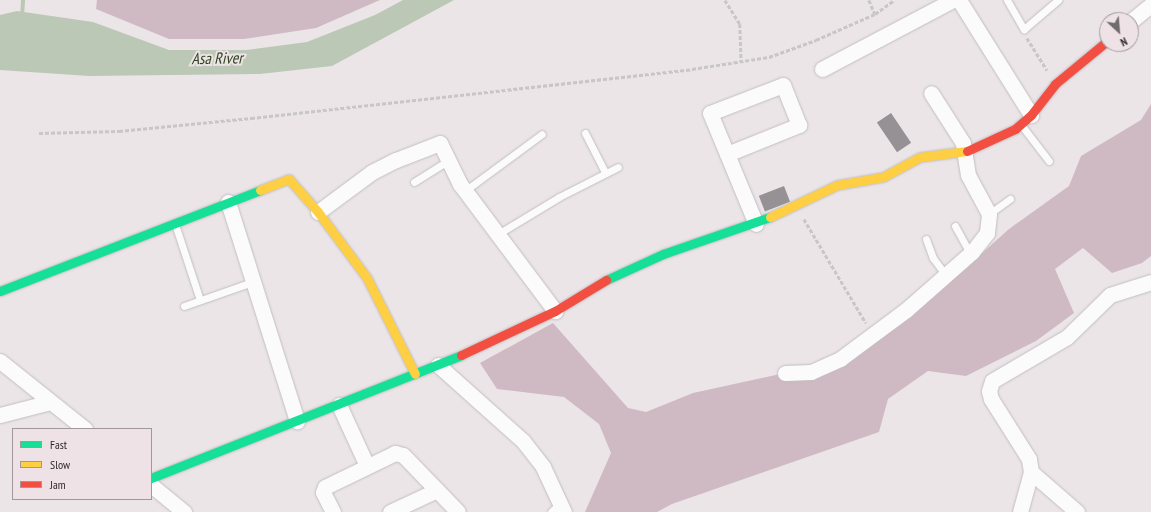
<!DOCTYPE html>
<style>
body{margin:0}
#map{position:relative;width:1151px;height:512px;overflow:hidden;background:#ebe5e8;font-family:"PT Sans Narrow",sans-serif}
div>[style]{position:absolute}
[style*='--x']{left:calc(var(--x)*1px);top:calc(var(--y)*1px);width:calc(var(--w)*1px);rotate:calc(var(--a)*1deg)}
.forest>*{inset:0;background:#cfbac3}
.water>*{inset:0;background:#bcc8b6}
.stream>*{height:4px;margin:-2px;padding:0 2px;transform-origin:2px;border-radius:2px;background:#bcc8b6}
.building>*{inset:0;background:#969194;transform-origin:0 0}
.path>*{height:2.5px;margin-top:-1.25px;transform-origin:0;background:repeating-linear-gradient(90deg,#c8c6c7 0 4px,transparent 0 6px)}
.roads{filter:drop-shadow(0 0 1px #c3bec0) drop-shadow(0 0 1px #c3bec0)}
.lane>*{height:7px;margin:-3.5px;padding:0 3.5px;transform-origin:3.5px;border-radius:3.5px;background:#fcfbfc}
.street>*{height:15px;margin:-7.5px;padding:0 7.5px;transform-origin:7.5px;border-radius:7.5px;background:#fcfbfc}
.fast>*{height:9px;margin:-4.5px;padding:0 4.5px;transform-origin:4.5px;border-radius:4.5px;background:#16e098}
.slow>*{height:9px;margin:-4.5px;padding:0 4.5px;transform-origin:4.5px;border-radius:4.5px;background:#ffcf43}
.jam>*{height:9px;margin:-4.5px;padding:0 4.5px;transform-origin:4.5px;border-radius:4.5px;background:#f24e42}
span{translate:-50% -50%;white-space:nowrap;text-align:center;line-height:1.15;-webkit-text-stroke:4px #eee2e7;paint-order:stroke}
.water-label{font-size:16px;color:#2a461d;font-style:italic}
.legend{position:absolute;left:12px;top:428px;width:140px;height:72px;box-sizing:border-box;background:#eee2e7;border:1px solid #a1989c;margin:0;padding:5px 7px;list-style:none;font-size:12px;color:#2e292b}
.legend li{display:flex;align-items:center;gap:8px;height:20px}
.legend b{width:20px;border:1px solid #a1989c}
.north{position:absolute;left:1099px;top:12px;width:40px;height:40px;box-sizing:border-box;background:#eee2e7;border:1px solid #a1989c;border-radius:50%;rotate:154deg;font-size:11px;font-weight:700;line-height:16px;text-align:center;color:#2e292b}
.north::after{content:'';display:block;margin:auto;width:14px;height:18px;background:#706b6d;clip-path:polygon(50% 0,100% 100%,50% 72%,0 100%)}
</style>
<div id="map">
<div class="forest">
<div style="clip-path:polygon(97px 0,380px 0,316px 28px,244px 39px,169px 39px,96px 9px)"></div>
<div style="clip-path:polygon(1151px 104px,1151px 256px,1142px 263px,1112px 273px,1083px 248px,1055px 269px,1074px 313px,1036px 341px,966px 376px,928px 371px,888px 399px,879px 432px,672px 504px,657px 512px,585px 512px,611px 453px,599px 424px,564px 397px,497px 389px,480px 363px,553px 323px,628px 408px,646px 412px,693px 393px,785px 373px,811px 372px,942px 289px,1009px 229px,1069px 186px,1081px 156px,1141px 120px)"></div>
</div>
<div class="water">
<div style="clip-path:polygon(403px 0,454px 0,332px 66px,260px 74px,89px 76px,0 70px,0 15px,17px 11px,93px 22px,169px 50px,246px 50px,307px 42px,375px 15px)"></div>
</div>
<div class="stream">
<div style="--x:22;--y:16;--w:16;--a:-86"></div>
</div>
<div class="building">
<div style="left:891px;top:113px;width:36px;height:17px;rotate:56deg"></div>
<div style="left:784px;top:186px;width:17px;height:27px;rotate:69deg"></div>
</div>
<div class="path">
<div style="--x:725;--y:0;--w:28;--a:58"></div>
<div style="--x:740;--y:24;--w:37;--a:88"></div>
<div style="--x:869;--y:0;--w:15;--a:67"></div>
<div style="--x:1027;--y:38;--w:38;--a:58"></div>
<div style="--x:39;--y:133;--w:80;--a:-1.4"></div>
<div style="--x:119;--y:131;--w:133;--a:-5.6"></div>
<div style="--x:251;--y:118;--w:444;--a:-6.3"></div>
<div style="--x:692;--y:69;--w:78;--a:-8.9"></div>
<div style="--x:769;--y:57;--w:50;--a:-19.9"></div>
<div style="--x:816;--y:40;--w:64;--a:-23.8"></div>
<div style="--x:875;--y:14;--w:24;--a:-36"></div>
<div style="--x:804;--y:219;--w:121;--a:59.2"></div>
</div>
<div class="roads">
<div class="lane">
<div style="--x:1007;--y:0;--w:34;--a:60"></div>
<div style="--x:1024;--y:29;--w:45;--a:-40.5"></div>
<div style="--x:1022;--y:126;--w:44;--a:52.4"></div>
<div style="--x:585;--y:133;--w:44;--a:62.9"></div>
<div style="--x:414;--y:182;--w:39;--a:-32"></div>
<div style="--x:466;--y:190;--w:94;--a:-36.4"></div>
<div style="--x:989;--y:214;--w:26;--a:-36"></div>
<div style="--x:175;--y:224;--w:80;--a:71.8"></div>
<div style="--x:955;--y:226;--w:31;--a:61"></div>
<div style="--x:498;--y:234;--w:71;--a:-31.2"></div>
<div style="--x:559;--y:197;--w:66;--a:-27"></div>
<div style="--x:926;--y:239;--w:20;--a:70"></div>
<div style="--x:933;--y:258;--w:21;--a:53"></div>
<div style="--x:184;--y:306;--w:72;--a:-19.4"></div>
<div style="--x:551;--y:512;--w:13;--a:-45"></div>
</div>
<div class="street">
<div style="--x:959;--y:0;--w:136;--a:57.9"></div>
<div style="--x:1131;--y:21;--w:26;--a:-39"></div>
<div style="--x:822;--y:69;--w:148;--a:-27.8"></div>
<div style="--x:727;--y:154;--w:78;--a:-21.9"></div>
<div style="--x:799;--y:125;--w:43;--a:-111.8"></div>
<div style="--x:783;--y:85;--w:78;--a:159"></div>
<div style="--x:710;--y:113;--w:120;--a:67.5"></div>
<div style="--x:228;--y:202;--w:230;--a:72.5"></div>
<div style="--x:318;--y:212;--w:67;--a:-36.5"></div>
<div style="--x:372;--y:172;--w:27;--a:-27"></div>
<div style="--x:396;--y:160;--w:47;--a:-21.1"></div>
<div style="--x:440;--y:143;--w:46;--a:64"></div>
<div style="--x:460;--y:184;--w:159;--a:53.2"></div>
<div style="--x:0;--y:361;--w:109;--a:38.7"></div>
<div style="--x:438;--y:365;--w:114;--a:41.8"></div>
<div style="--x:523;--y:441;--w:33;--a:52"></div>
<div style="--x:543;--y:467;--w:50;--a:65"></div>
<div style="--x:785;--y:373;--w:26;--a:-2"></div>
<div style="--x:811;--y:372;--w:32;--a:-24"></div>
<div style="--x:840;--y:359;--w:82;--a:-36.6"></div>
<div style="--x:906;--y:310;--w:88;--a:-41.3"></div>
<div style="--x:972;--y:252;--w:24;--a:-52"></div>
<div style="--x:987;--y:233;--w:19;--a:-84"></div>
<div style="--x:989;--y:214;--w:44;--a:-118.3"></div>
<div style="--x:968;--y:175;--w:32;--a:-99"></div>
<div style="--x:963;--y:143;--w:59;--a:-122.6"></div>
<div style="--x:339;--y:405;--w:67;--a:65.3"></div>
<div style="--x:0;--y:415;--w:52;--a:-14.6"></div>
<div style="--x:1031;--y:472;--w:61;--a:41"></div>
<div style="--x:151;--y:485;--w:43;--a:39.3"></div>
<div style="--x:333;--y:512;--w:22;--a:-117"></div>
<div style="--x:323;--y:492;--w:5;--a:-68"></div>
<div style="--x:325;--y:487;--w:78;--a:-25.9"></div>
<div style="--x:395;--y:453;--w:8;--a:14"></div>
<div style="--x:403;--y:455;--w:79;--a:46"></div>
<div style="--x:390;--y:512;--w:52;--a:-25.1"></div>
<div style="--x:1020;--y:512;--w:41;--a:-74.6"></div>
<div style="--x:1031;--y:472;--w:13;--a:-99"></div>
<div style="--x:1029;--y:459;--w:71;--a:-122.3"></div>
<div style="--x:991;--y:399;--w:8;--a:-104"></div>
<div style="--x:989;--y:391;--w:10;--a:-73"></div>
<div style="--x:992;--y:381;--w:87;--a:-30.4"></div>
<div style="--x:1067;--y:337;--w:60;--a:-44.3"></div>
<div style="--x:1110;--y:295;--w:43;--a:-17.6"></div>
</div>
<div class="fast">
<div style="--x:606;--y:280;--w:63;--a:-24.5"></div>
<div style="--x:663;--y:254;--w:113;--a:-19.1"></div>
<div style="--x:0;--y:291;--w:279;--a:-21.2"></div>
<div style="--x:151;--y:478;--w:334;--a:-21.6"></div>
</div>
<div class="slow">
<div style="--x:260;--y:190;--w:31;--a:-21"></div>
<div style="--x:289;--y:179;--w:44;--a:48.7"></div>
<div style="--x:318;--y:212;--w:82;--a:53.4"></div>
<div style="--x:367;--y:278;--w:107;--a:63.4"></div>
<div style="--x:770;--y:217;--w:74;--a:-25.5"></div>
<div style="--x:837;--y:185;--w:47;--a:-9.9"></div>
<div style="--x:883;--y:177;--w:42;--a:-28.4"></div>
<div style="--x:920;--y:157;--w:47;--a:-7.3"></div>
</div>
<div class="jam">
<div style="--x:967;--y:151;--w:53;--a:-24.6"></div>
<div style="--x:1015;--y:129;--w:21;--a:-41"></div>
<div style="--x:1031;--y:115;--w:39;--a:-52"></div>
<div style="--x:1055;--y:84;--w:67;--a:-39.6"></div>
<div style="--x:461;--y:355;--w:104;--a:-25.1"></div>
<div style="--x:555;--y:311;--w:60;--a:-31.3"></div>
</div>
</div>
<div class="water-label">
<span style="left:217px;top:58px;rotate:-1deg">Asa River</span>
</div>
<ul class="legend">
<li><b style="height:5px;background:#16e098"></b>Fast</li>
<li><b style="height:5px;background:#ffcf43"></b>Slow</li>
<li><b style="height:5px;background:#f24e42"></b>Jam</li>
</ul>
<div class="north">N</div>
</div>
